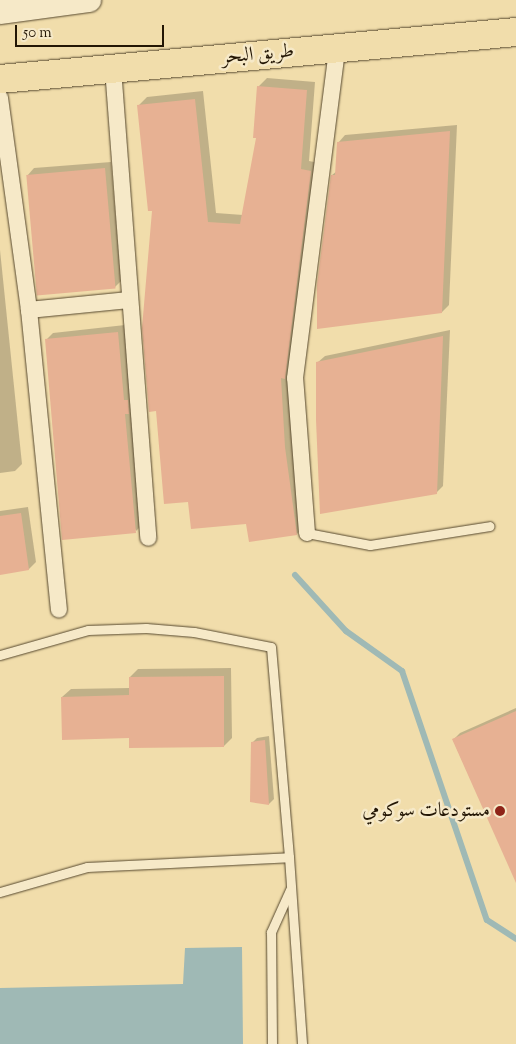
<!DOCTYPE html>
<meta charset="utf-8">
<style>
body{margin:0}
#map{position:relative;width:516px;height:1044px;overflow:hidden;background:#f1ddab;font-family:"Sorts Mill Goudy",Amiri,serif}
div>[style]{position:absolute}
[style*='--x']{left:calc(var(--x)*1px);top:calc(var(--y)*1px);width:calc(var(--w)*1px);rotate:calc(var(--a)*1deg)}
.water>*{inset:0;background:#9fb9b5}
.shadow>*{inset:0;background:#0003}
.stream>*{height:6px;margin:-3px;padding:0 3px;transform-origin:3px;border-radius:3px;background:#9fb9b5}
.building>*{inset:0;background:#e7b193;transform-origin:0 0}
.roads{filter:drop-shadow(0 0 1px #56482e) drop-shadow(0 0 1px #56482e)}
.lane>*{height:9px;margin:-4.5px;padding:0 4.5px;transform-origin:4.5px;border-radius:4.5px;background:#f6e9c8}
.street>*{height:16px;margin:-8px;padding:0 8px;transform-origin:8px;border-radius:8px;background:#f6e9c8}
.secondary>*{height:24px;margin:-12px;padding:0 12px;transform-origin:12px;border-radius:12px;background:#f6e9c8}
.highway>*{height:28px;margin:-14px;padding:0 14px;transform-origin:14px;border-radius:14px;background:#f1ddab}
.dots>*{width:14px;height:14px;translate:-50% -50%;box-sizing:border-box;border:2px solid #f6e9c8;border-radius:50%}
span{translate:-50% -50%;white-space:nowrap;text-align:center;line-height:1.15;-webkit-text-stroke:5px #f6e9c8;paint-order:stroke}
.street-label{font-size:20px;color:#231604}
.poi-label{font-size:20px;color:#231604}
.right{translate:-100% -50%;text-align:right}
.scale{position:absolute;left:15px;top:25px;width:149px;height:22px;box-sizing:border-box;border:2px solid #231604;border-top:0;padding-left:6px;font-size:15px;line-height:18px;white-space:nowrap;color:#231604;-webkit-text-stroke:4px #f6e9c8;paint-order:stroke}
</style>
<div id="map">
<div class="water">
<div style="clip-path:polygon(242px 947px,243px 1044px,0 1044px,0 988px,183px 984px,185px 948px)"></div>
</div>
<div class="shadow">
<div style="clip-path:polygon(267px 78px,315px 82px,309px 161px,319px 163px,293px 369px,305px 525px,297px 534px,247px 523px,153px 210px,138px 106px,147px 97px,203px 91px,216px 213px,243px 215px,258px 137px,258px 87px)"></div>
<div style="clip-path:polygon(457px 125px,449px 305px,442px 312px,332px 175px,337px 171px,338px 143px,345px 135px)"></div>
<div style="clip-path:polygon(111px 162px,121px 281px,114px 288px,27px 176px,34px 168px)"></div>
<div style="clip-path:polygon(0 250px,22px 464px,15px 471px,0 473px)"></div>
<div style="clip-path:polygon(125px 325px,143px 524px,136px 531px,46px 340px,53px 333px)"></div>
<div style="clip-path:polygon(450px 330px,443px 486px,436px 493px,317px 363px,325px 356px)"></div>
<div style="clip-path:polygon(28px 507px,36px 562px,29px 569px,0 573px,0 511px)"></div>
<div style="clip-path:polygon(231px 668px,232px 738px,224px 746px,130px 737px,62px 697px,71px 689px,130px 688px,130px 677px,138px 669px)"></div>
<div style="clip-path:polygon(516px 708px,516px 880px,453px 740px,460px 733px)"></div>
<div style="clip-path:polygon(269px 736px,274px 799px,269px 804px,251px 801px,252px 743px,257px 738px)"></div>
</div>
<div class="stream">
<div style="--x:295;--y:575;--w:76;--a:47.7"></div>
<div style="--x:346;--y:631;--w:69;--a:35.5"></div>
<div style="--x:402;--y:671;--w:263;--a:71.2"></div>
<div style="--x:487;--y:920;--w:35;--a:33"></div>
</div>
<div class="building">
<div style="clip-path:polygon(257px 86px,307px 90px,301px 169px,311px 171px,285px 379px,281px 378px,285px 447px,297px 535px,249px 542px,246px 524px,191px 529px,188px 502px,164px 504px,156px 411px,149px 412px,142px 328px,152px 211px,148px 211px,137px 105px,195px 99px,208px 222px,240px 224px,256px 138px,253px 138px)"></div>
<div style="clip-path:polygon(450px 131px,442px 313px,317px 329px,317px 285px,331px 175px,335px 175px,337px 142px)"></div>
<div style="left:105px;top:168px;width:121px;height:79px;rotate:85deg"></div>
<div style="clip-path:polygon(118px 332px,124px 400px,128px 400px,129px 414px,125px 414px,136px 533px,62px 540px,45px 339px)"></div>
<div style="clip-path:polygon(443px 336px,437px 494px,320px 514px,316px 420px,316px 362px)"></div>
<div style="clip-path:polygon(21px 513px,29px 570px,0 575px,0 516px)"></div>
<div style="clip-path:polygon(224px 676px,224px 747px,129px 748px,129px 738px,62px 740px,61px 697px,129px 695px,129px 677px)"></div>
<div style="clip-path:polygon(516px 711px,516px 883px,452px 739px)"></div>
<div style="clip-path:polygon(265px 740px,269px 805px,250px 802px,251px 742px)"></div>
</div>
<div class="roads">
<div class="lane">
<div style="--x:307;--y:533;--w:64;--a:10.8"></div>
<div style="--x:370;--y:545;--w:121;--a:-9"></div>
<div style="--x:0;--y:655;--w:91;--a:-15.9"></div>
<div style="--x:88;--y:630;--w:58;--a:-2"></div>
<div style="--x:146;--y:628;--w:48;--a:4.8"></div>
<div style="--x:194;--y:632;--w:78;--a:11"></div>
<div style="--x:271;--y:647;--w:211;--a:85.1"></div>
<div style="--x:289;--y:857;--w:187;--a:86"></div>
<div style="--x:0;--y:892;--w:91;--a:-16"></div>
<div style="--x:87;--y:867;--w:202;--a:-2.8"></div>
<div style="--x:272;--y:1044;--w:112;--a:-90.5"></div>
<div style="--x:271;--y:932;--w:46;--a:-65.7"></div>
</div>
<div class="street">
<div style="--x:113;--y:68;--w:471;--a:85.7"></div>
<div style="--x:0;--y:98;--w:214;--a:82.2"></div>
<div style="--x:29;--y:310;--w:301;--a:84.3"></div>
<div style="--x:29;--y:310;--w:100;--a:-5.7"></div>
<div style="--x:307;--y:533;--w:155;--a:-94.4"></div>
<div style="--x:295;--y:378;--w:333;--a:-82.7"></div>
</div>
<div class="secondary">
<div style="--x:0;--y:12;--w:90;--a:-7.7"></div>
</div>
<div class="highway">
<div style="--x:0;--y:79;--w:518;--a:-5.2"></div>
</div>
</div>
<div class="dots">
<div style="left:500px;top:811px;background:#8f2418"></div>
</div>
<div class="street-label">
<span style="left:258px;top:55px;rotate:-5deg">طريق البحر</span>
</div>
<div class="poi-label">
<span class="right" style="left:490px;top:811px">مستودعات سوكومي</span>
</div>
<div class="scale">50 m</div>
</div>
